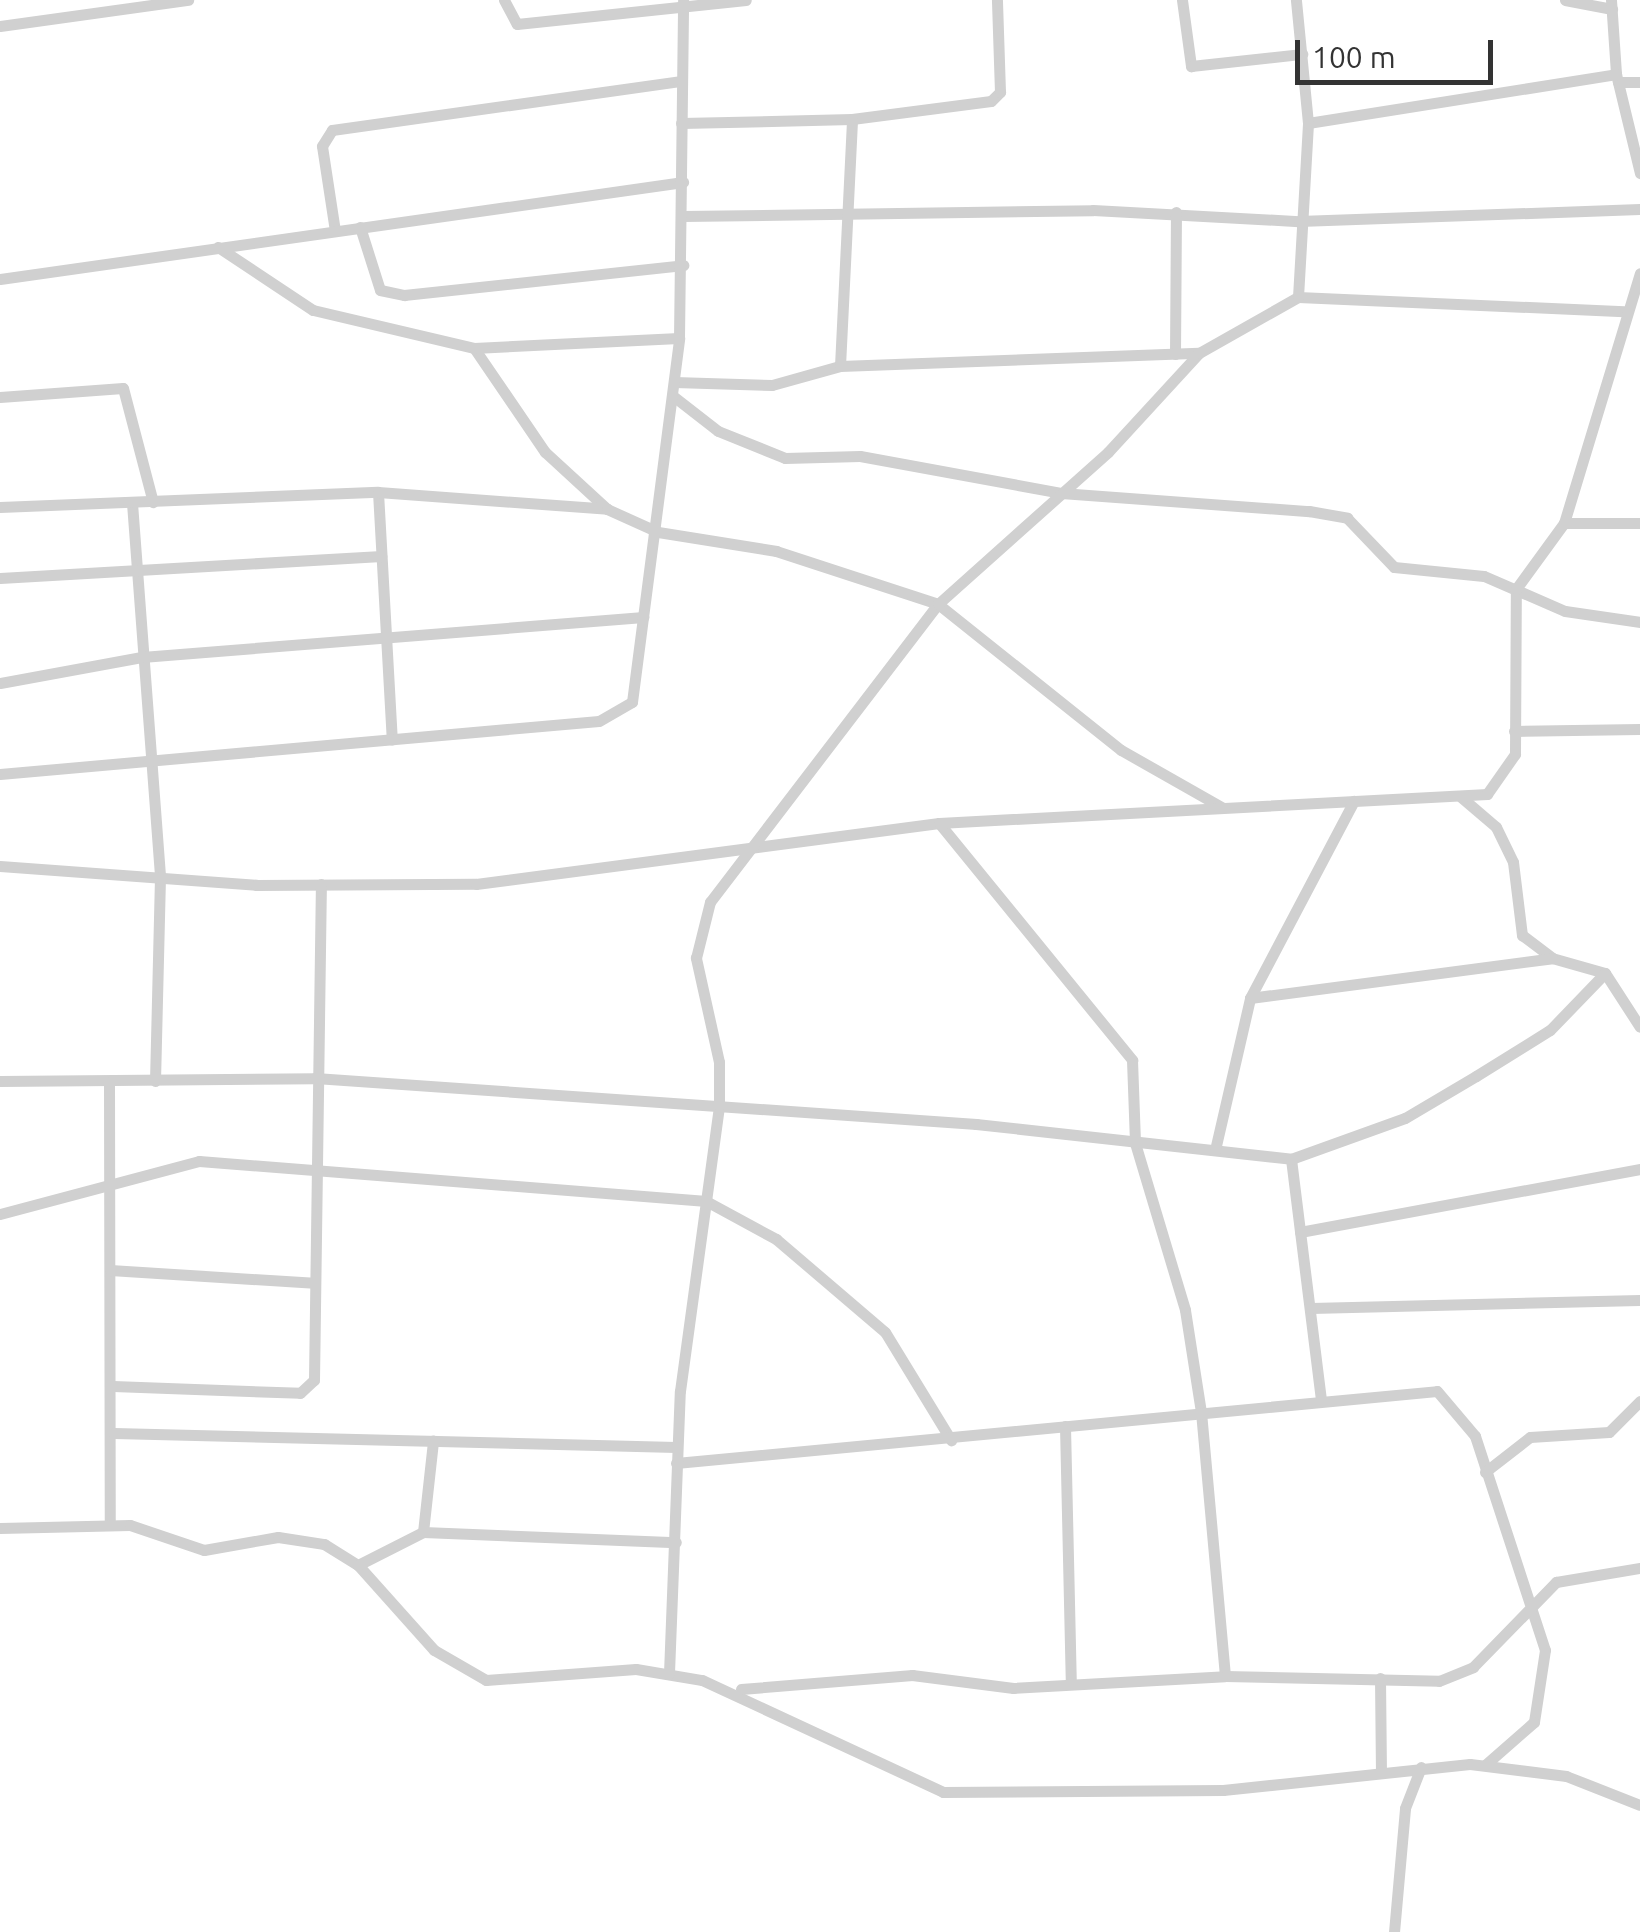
<!DOCTYPE html>
<style>
body{margin:0}
#map{position:relative;width:1640px;height:1932px;overflow:hidden;background:#fff;font-family:Ubuntu,sans-serif}
div>[style]{position:absolute}
[style*='--x']{left:calc(var(--x)*1px);top:calc(var(--y)*1px);width:calc(var(--w)*1px);rotate:calc(var(--a)*1deg)}
.minor>*{height:11px;margin:-5.5px;padding:0 5.5px;transform-origin:5.5px;border-radius:5.5px;background:#d0d0d0}
span{translate:-50% -50%;white-space:nowrap;text-align:center;line-height:1.15;-webkit-text-stroke:10px #fff;paint-order:stroke}
.scale{position:absolute;left:1295px;top:40px;width:198px;height:45px;box-sizing:border-box;border:5px solid #333;border-top:0;padding-left:12px;font-size:30px;line-height:35px;white-space:nowrap;color:#333;-webkit-text-stroke:8px #fff;paint-order:stroke}
</style>
<div id="map">
<div class="minor">
<div style="--x:504;--y:0;--w:27;--a:62"></div>
<div style="--x:517;--y:24;--w:230;--a:-6"></div>
<div style="--x:1182;--y:0;--w:67;--a:82.2"></div>
<div style="--x:1191;--y:66;--w:112;--a:-6.2"></div>
<div style="--x:1565;--y:0;--w:48;--a:10.8"></div>
<div style="--x:1611;--y:0;--w:74;--a:86.1"></div>
<div style="--x:1616;--y:74;--w:102;--a:76.4"></div>
<div style="--x:0;--y:26;--w:190;--a:-7.9"></div>
<div style="--x:1618;--y:82;--w:22;--a:0"></div>
<div style="--x:681;--y:123;--w:171;--a:-1.3"></div>
<div style="--x:852;--y:119;--w:140;--a:-7.4"></div>
<div style="--x:991;--y:101;--w:13;--a:-45"></div>
<div style="--x:1000;--y:92;--w:92;--a:-91.9"></div>
<div style="--x:1308;--y:123;--w:312;--a:-9"></div>
<div style="--x:683;--y:216;--w:410;--a:-0.8"></div>
<div style="--x:1093;--y:210;--w:206;--a:3.1"></div>
<div style="--x:1299;--y:221;--w:341;--a:-2"></div>
<div style="--x:360;--y:227;--w:66;--a:72.4"></div>
<div style="--x:380;--y:290;--w:25;--a:12"></div>
<div style="--x:404;--y:295;--w:281;--a:-6.1"></div>
<div style="--x:335;--y:231;--w:86;--a:-98.7"></div>
<div style="--x:322;--y:146;--w:19;--a:-58"></div>
<div style="--x:332;--y:130;--w:353;--a:-8"></div>
<div style="--x:218;--y:247;--w:114;--a:33.6"></div>
<div style="--x:313;--y:310;--w:165;--a:13.3"></div>
<div style="--x:474;--y:348;--w:126;--a:55.7"></div>
<div style="--x:545;--y:452;--w:84;--a:42.6"></div>
<div style="--x:0;--y:279;--w:690;--a:-8.08"></div>
<div style="--x:1298;--y:297;--w:326;--a:2.5"></div>
<div style="--x:474;--y:348;--w:205;--a:-2.8"></div>
<div style="--x:1175;--y:354;--w:142;--a:-89.6"></div>
<div style="--x:840;--y:366;--w:247;--a:-87.2"></div>
<div style="--x:674;--y:382;--w:98;--a:1.8"></div>
<div style="--x:772;--y:385;--w:71;--a:-15.6"></div>
<div style="--x:840;--y:366;--w:359;--a:-2.1"></div>
<div style="--x:673;--y:396;--w:57;--a:37.9"></div>
<div style="--x:718;--y:431;--w:72;--a:21.9"></div>
<div style="--x:785;--y:458;--w:75;--a:-1.5"></div>
<div style="--x:860;--y:456;--w:204;--a:10.4"></div>
<div style="--x:1061;--y:493;--w:249;--a:4.2"></div>
<div style="--x:1309;--y:511;--w:39;--a:10"></div>
<div style="--x:1347;--y:518;--w:68;--a:46.2"></div>
<div style="--x:1394;--y:567;--w:90;--a:5.7"></div>
<div style="--x:1484;--y:576;--w:88;--a:23.4"></div>
<div style="--x:1565;--y:611;--w:76;--a:8.3"></div>
<div style="--x:0;--y:397;--w:123;--a:-4.2"></div>
<div style="--x:123;--y:388;--w:118;--a:75.3"></div>
<div style="--x:378;--y:492;--w:248;--a:86.8"></div>
<div style="--x:132;--y:503;--w:375;--a:85.7"></div>
<div style="--x:160;--y:877;--w:204;--a:91.4"></div>
<div style="--x:0;--y:507;--w:378;--a:-2.3"></div>
<div style="--x:378;--y:492;--w:230;--a:4.2"></div>
<div style="--x:607;--y:509;--w:56;--a:24.3"></div>
<div style="--x:658;--y:532;--w:120;--a:9.1"></div>
<div style="--x:776;--y:551;--w:170;--a:18.1"></div>
<div style="--x:938;--y:604;--w:234;--a:38.6"></div>
<div style="--x:1121;--y:750;--w:117;--a:29.6"></div>
<div style="--x:1564;--y:523;--w:76;--a:0"></div>
<div style="--x:0;--y:578;--w:382;--a:-3.3"></div>
<div style="--x:0;--y:683;--w:144;--a:-10.4"></div>
<div style="--x:142;--y:657;--w:503;--a:-4.56"></div>
<div style="--x:1514;--y:731;--w:126;--a:-0.9"></div>
<div style="--x:0;--y:774;--w:601;--a:-5.06"></div>
<div style="--x:599;--y:721;--w:38;--a:-30"></div>
<div style="--x:632;--y:702;--w:367;--a:-82.6"></div>
<div style="--x:679;--y:338;--w:338;--a:-89.3"></div>
<div style="--x:1461;--y:797;--w:46;--a:40.6"></div>
<div style="--x:1496;--y:827;--w:39;--a:64"></div>
<div style="--x:1513;--y:862;--w:74;--a:83"></div>
<div style="--x:1522;--y:935;--w:38;--a:37"></div>
<div style="--x:1552;--y:958;--w:55;--a:15.8"></div>
<div style="--x:1605;--y:973;--w:64;--a:57.1"></div>
<div style="--x:939;--y:823;--w:306;--a:50.8"></div>
<div style="--x:1132;--y:1060;--w:83;--a:87.9"></div>
<div style="--x:1135;--y:1143;--w:174;--a:73.3"></div>
<div style="--x:1185;--y:1310;--w:103;--a:81.1"></div>
<div style="--x:1201;--y:1412;--w:265;--a:84.8"></div>
<div style="--x:0;--y:866;--w:257;--a:4.2"></div>
<div style="--x:256;--y:885;--w:220;--a:-0.3"></div>
<div style="--x:476;--y:884;--w:467;--a:-7.5"></div>
<div style="--x:939;--y:823;--w:549;--a:-3.03"></div>
<div style="--x:1487;--y:794;--w:49;--a:-55"></div>
<div style="--x:1515;--y:754;--w:165;--a:-89.7"></div>
<div style="--x:1516;--y:589;--w:82;--a:-54"></div>
<div style="--x:1564;--y:523;--w:261;--a:-73.1"></div>
<div style="--x:1250;--y:998;--w:305;--a:-7.5"></div>
<div style="--x:0;--y:1081;--w:315;--a:-0.5"></div>
<div style="--x:315;--y:1078;--w:663;--a:3.98"></div>
<div style="--x:976;--y:1124;--w:317;--a:6.3"></div>
<div style="--x:1291;--y:1159;--w:244;--a:82.9"></div>
<div style="--x:109;--y:1082;--w:443;--a:89.9"></div>
<div style="--x:1215;--y:1150;--w:156;--a:-77"></div>
<div style="--x:1250;--y:998;--w:223;--a:-62.2"></div>
<div style="--x:1291;--y:1159;--w:121;--a:-19.8"></div>
<div style="--x:1405;--y:1118;--w:82;--a:-30.6"></div>
<div style="--x:1476;--y:1076;--w:87;--a:-31.9"></div>
<div style="--x:1550;--y:1030;--w:79;--a:-46"></div>
<div style="--x:0;--y:1214;--w:206;--a:-14.9"></div>
<div style="--x:199;--y:1161;--w:509;--a:4.51"></div>
<div style="--x:706;--y:1201;--w:80;--a:28.5"></div>
<div style="--x:776;--y:1239;--w:143;--a:40.5"></div>
<div style="--x:885;--y:1332;--w:127;--a:58.6"></div>
<div style="--x:1300;--y:1232;--w:346;--a:-10.5"></div>
<div style="--x:110;--y:1270;--w:204;--a:3.6"></div>
<div style="--x:1311;--y:1308;--w:329;--a:-1.4"></div>
<div style="--x:113;--y:1386;--w:187;--a:2.1"></div>
<div style="--x:300;--y:1393;--w:19;--a:-43"></div>
<div style="--x:314;--y:1380;--w:496;--a:-89.2"></div>
<div style="--x:1065;--y:1426;--w:258;--a:88.7"></div>
<div style="--x:114;--y:1433;--w:562;--a:1.43"></div>
<div style="--x:676;--y:1463;--w:764;--a:-5.4"></div>
<div style="--x:1437;--y:1391;--w:59;--a:49.8"></div>
<div style="--x:1475;--y:1436;--w:225;--a:71.9"></div>
<div style="--x:1545;--y:1650;--w:73;--a:98.7"></div>
<div style="--x:1534;--y:1722;--w:65;--a:138.7"></div>
<div style="--x:1485;--y:1472;--w:57;--a:-37.9"></div>
<div style="--x:1530;--y:1437;--w:79;--a:-3.6"></div>
<div style="--x:1609;--y:1432;--w:44;--a:-45"></div>
<div style="--x:0;--y:1528;--w:130;--a:-1.3"></div>
<div style="--x:130;--y:1525;--w:78;--a:18.7"></div>
<div style="--x:204;--y:1550;--w:75;--a:-10"></div>
<div style="--x:278;--y:1537;--w:47;--a:8.7"></div>
<div style="--x:324;--y:1544;--w:40;--a:32"></div>
<div style="--x:358;--y:1565;--w:114;--a:48.2"></div>
<div style="--x:434;--y:1650;--w:60;--a:30"></div>
<div style="--x:486;--y:1680;--w:150;--a:-4.2"></div>
<div style="--x:636;--y:1669;--w:67;--a:9.5"></div>
<div style="--x:702;--y:1680;--w:266;--a:24.9"></div>
<div style="--x:943;--y:1792;--w:280;--a:-0.4"></div>
<div style="--x:1223;--y:1790;--w:248;--a:-6"></div>
<div style="--x:1470;--y:1764;--w:97;--a:7.1"></div>
<div style="--x:1566;--y:1776;--w:79;--a:21.4"></div>
<div style="--x:423;--y:1532;--w:92;--a:-83.7"></div>
<div style="--x:358;--y:1565;--w:73;--a:-26.9"></div>
<div style="--x:423;--y:1532;--w:253;--a:2.3"></div>
<div style="--x:669;--y:1673;--w:282;--a:-87.8"></div>
<div style="--x:680;--y:1391;--w:288;--a:-82.2"></div>
<div style="--x:719;--y:1106;--w:44;--a:-90"></div>
<div style="--x:719;--y:1062;--w:107;--a:-102.5"></div>
<div style="--x:696;--y:958;--w:58;--a:-76"></div>
<div style="--x:710;--y:902;--w:375;--a:-52.6"></div>
<div style="--x:938;--y:604;--w:228;--a:-41.8"></div>
<div style="--x:1108;--y:452;--w:134;--a:-47.4"></div>
<div style="--x:1199;--y:353;--w:114;--a:-29.5"></div>
<div style="--x:1298;--y:297;--w:174;--a:-86.7"></div>
<div style="--x:1308;--y:123;--w:124;--a:-95.6"></div>
<div style="--x:1380;--y:1678;--w:92;--a:89.4"></div>
<div style="--x:741;--y:1689;--w:172;--a:-4.7"></div>
<div style="--x:912;--y:1675;--w:102;--a:7.3"></div>
<div style="--x:1013;--y:1688;--w:212;--a:-3.2"></div>
<div style="--x:1225;--y:1676;--w:214;--a:1.3"></div>
<div style="--x:1439;--y:1681;--w:37;--a:-22"></div>
<div style="--x:1473;--y:1667;--w:119;--a:-45.7"></div>
<div style="--x:1556;--y:1582;--w:85;--a:-9.5"></div>
<div style="--x:1394;--y:1932;--w:124;--a:-84.9"></div>
<div style="--x:1405;--y:1808;--w:44;--a:-68.7"></div>
</div>
<div class="scale">100 m</div>
</div>
